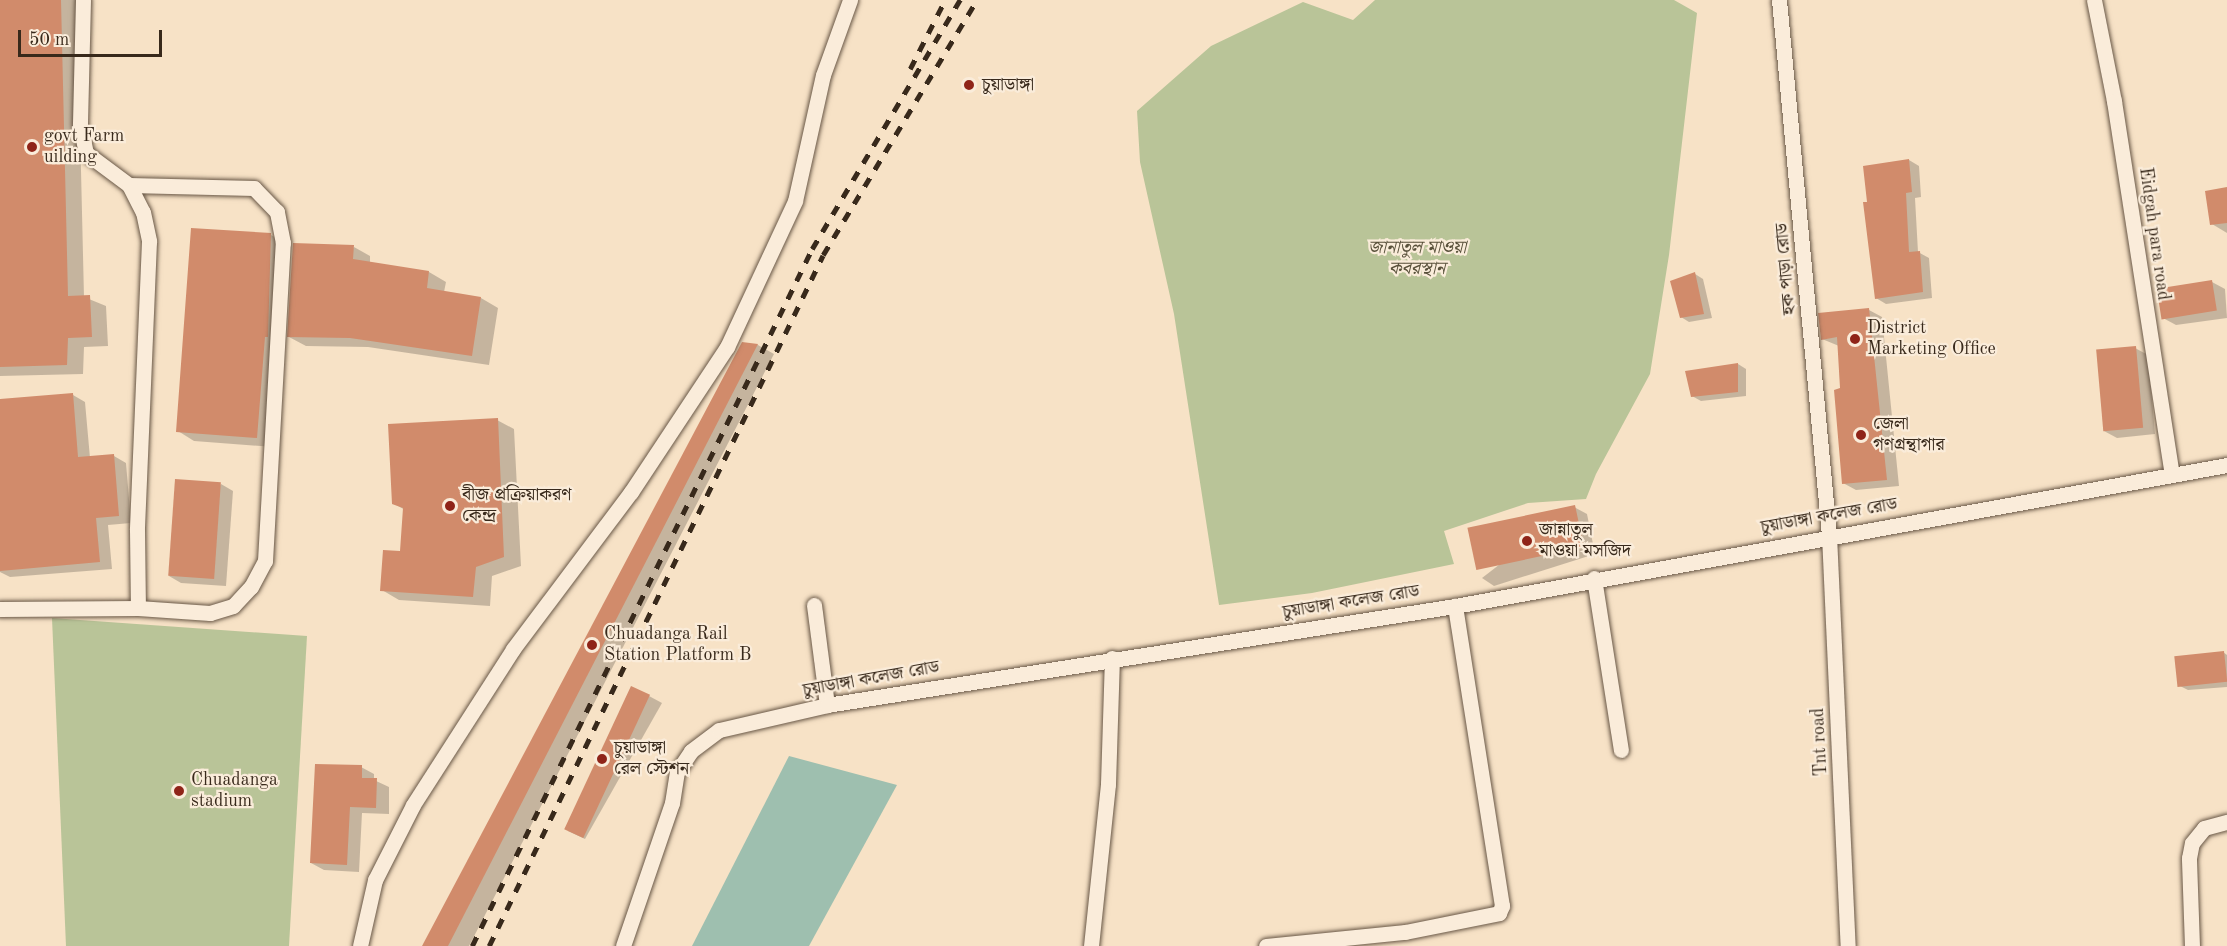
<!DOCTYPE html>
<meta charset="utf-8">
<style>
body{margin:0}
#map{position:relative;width:2227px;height:946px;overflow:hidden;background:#f7e2c6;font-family:"Old Standard TT","Noto Serif Bengali",serif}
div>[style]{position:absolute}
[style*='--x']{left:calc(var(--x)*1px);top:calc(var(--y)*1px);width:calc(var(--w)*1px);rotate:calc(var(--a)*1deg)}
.green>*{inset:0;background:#b9c498}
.water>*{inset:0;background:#9ebfaf}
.shadow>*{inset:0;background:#0003}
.building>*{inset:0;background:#d18b6b;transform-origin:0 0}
.roads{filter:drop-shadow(0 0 2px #685746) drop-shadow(0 0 2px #685746)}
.minor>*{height:15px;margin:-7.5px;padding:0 7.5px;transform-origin:7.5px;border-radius:7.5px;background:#faecda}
.rail>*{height:4.5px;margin-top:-2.25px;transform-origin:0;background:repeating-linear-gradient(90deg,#38291b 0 10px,transparent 0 20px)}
.dots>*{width:16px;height:16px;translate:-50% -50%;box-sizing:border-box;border:3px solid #faecda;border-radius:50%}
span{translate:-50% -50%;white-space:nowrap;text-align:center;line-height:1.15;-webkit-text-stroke:4.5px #faecda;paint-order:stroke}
.poi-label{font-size:18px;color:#38291b}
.left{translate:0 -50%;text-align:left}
.street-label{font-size:18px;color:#38291b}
.park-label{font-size:18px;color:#58503a;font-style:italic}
.scale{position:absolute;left:18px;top:30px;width:144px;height:27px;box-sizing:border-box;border:3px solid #38291b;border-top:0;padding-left:8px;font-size:18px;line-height:21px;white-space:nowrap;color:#38291b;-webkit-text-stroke:4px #faecda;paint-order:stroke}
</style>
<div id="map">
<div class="green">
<div style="clip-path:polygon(1375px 0,1674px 0,1697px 13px,1669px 255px,1650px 374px,1596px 474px,1586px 499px,1528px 503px,1444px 531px,1454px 564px,1312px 593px,1219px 605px,1174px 314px,1140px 162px,1137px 111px,1211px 46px,1303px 2px,1353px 20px)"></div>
<div style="clip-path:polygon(52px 618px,307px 636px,289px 946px,66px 946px)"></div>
</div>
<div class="water">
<div style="clip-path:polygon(789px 756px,897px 785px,809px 946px,692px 946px)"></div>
</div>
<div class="shadow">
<div style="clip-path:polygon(0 0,77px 0,84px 297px,106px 306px,108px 346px,84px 347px,83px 374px,0 376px)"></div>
<div style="clip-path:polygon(1909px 160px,1919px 166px,1921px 197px,1915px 198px,1918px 252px,1929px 258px,1932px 298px,1886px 304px,1876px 298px,1868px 203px)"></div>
<div style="clip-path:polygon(2227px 189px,2227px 233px,2212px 224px)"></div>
<div style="clip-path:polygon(271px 235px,287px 244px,274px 447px,194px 441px,178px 431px)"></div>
<div style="clip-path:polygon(354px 247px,370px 256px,370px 263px,429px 272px,446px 282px,444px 292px,481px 298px,498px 308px,489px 365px,368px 347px,306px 346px,289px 337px)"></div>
<div style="clip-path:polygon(1695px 274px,1703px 279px,1712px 318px,1689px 322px,1681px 317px)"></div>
<div style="clip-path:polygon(2212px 282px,2225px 289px,2227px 318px,2176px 325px,2163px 318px)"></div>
<div style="clip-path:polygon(1869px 310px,1882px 317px,1899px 486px,1856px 490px,1843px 483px,1839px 346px,1822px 339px)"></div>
<div style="clip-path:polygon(743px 343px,758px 345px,774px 354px,469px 946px,424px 946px)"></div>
<div style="clip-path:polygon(2135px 348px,2148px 355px,2155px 434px,2117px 438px,2104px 431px)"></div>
<div style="clip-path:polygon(1738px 364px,1746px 369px,1746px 396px,1701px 401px,1692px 396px)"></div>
<div style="clip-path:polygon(73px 395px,85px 402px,90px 458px,114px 456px,126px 463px,131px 523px,108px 525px,112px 569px,10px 577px,0 572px,0 401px)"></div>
<div style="clip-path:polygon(497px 420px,514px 429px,521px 566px,492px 576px,490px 606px,399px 600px,382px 590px,402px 553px,405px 510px,393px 503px)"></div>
<div style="clip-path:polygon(221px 484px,233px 491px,226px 586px,181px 583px,169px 576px)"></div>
<div style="clip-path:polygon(1574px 507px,1587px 514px,1595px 554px,1494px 586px,1482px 578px)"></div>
<div style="clip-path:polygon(2223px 652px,2227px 655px,2227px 687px,2188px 690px,2180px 686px)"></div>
<div style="clip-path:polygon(649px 696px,662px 703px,585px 839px,568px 831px)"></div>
<div style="clip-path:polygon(361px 767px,374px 774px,374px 780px,389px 787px,389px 814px,362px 813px,359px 872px,324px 870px,311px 863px)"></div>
</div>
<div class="building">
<div style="clip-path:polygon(0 0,61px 0,68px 296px,90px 295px,92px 337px,68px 338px,67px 365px,0 367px)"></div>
<div style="clip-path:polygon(1909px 159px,1912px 192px,1906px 193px,1909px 252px,1920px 251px,1923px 292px,1875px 299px,1863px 202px,1867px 202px,1863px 166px)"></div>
<div style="clip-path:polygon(2227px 187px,2227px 223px,2210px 225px,2205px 191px)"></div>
<div style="clip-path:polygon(191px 228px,271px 233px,268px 337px,265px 337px,257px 438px,176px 432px)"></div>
<div style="clip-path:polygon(293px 243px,354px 245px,353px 259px,429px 271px,427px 288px,481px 297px,472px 356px,350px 338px,287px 337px)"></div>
<div style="clip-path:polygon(1695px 272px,1704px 314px,1680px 318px,1670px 281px)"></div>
<div style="left:2212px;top:280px;width:31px;height:56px;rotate:81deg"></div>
<div style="clip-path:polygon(1869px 308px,1887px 480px,1842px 484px,1834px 390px,1840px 388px,1837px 337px,1821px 340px,1818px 313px)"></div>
<div style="clip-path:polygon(742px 342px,758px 344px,448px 946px,422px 946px)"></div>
<div style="left:2136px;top:346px;width:82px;height:40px;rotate:85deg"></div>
<div style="clip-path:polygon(1738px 363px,1738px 392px,1691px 397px,1685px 371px)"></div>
<div style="clip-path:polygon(73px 393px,78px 457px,114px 454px,119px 516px,96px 518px,100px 562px,0 571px,0 399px)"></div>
<div style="clip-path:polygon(498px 418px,504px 557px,476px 567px,473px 597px,380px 591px,383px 550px,400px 551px,403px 508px,392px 504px,388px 424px)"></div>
<div style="left:175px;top:479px;width:46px;height:97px;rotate:4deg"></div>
<div style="left:1575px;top:505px;width:43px;height:110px;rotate:78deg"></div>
<div style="left:2224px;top:651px;width:31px;height:50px;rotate:84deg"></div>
<div style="left:631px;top:686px;width:21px;height:158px;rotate:25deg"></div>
<div style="clip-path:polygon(315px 764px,362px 765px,362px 778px,377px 778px,376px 808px,350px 807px,347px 865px,310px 863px)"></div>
</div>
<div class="roads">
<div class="minor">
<div style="--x:83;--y:0;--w:125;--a:91.4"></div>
<div style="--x:80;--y:125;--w:29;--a:78"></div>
<div style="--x:86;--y:153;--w:54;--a:36.7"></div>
<div style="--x:1779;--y:0;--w:537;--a:84.66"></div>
<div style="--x:1829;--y:535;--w:411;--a:87.4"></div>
<div style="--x:2094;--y:0;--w:103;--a:78.8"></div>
<div style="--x:2114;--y:101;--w:378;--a:81.2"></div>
<div style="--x:1594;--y:578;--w:174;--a:81.1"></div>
<div style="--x:814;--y:605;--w:101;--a:82.6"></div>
<div style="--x:0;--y:609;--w:138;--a:-0.4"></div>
<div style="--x:138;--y:608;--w:72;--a:4"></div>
<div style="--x:210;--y:613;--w:24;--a:-17"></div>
<div style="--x:233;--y:606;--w:26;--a:-47"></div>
<div style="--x:251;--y:587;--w:30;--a:-62"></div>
<div style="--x:265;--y:561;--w:319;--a:-86.8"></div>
<div style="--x:283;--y:243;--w:32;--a:-101"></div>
<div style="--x:277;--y:212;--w:33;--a:-134"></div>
<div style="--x:254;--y:188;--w:125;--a:-178.6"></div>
<div style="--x:129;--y:185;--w:30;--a:63"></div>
<div style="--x:143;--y:212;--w:30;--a:78"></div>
<div style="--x:149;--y:241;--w:289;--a:92.4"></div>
<div style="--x:137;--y:530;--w:78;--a:89.3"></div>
<div style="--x:360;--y:946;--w:68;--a:-77.2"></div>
<div style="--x:375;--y:880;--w:84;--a:-63.1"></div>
<div style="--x:413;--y:805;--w:185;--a:-57.3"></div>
<div style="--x:513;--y:649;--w:196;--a:-53.1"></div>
<div style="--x:631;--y:492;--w:174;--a:-56.5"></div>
<div style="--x:727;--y:347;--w:161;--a:-65"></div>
<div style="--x:795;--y:201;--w:129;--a:-77.5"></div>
<div style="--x:823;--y:75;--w:80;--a:-70.2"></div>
<div style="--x:623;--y:946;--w:151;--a:-71.1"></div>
<div style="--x:672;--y:803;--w:31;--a:-81"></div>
<div style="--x:677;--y:772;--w:25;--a:-56"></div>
<div style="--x:691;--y:751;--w:35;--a:-37"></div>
<div style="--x:719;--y:730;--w:111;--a:-13"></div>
<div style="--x:827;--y:705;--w:636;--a:-8.96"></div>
<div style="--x:1455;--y:606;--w:785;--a:-10.35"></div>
<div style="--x:1091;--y:946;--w:163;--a:-84"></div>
<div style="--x:1108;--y:784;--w:126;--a:-88.2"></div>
<div style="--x:1266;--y:946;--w:140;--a:-5.8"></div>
<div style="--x:1405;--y:932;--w:96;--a:-11.4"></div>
<div style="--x:1499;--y:913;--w:8;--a:-67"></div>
<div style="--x:1502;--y:906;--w:304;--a:-98.9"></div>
<div style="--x:2192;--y:946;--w:88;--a:-92"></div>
<div style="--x:2189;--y:858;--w:15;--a:-79"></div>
<div style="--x:2192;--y:843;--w:19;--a:-51"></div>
<div style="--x:2204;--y:828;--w:24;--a:-15"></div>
</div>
</div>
<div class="rail">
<div style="--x:910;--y:69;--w:77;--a:-63.1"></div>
<div style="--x:472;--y:946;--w:776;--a:-64"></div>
<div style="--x:812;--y:249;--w:290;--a:-59.3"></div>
<div style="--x:489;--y:946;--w:767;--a:-64.2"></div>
<div style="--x:823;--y:255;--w:298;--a:-58.9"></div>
</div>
<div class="dots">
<div style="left:969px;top:85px;background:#8f2418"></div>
<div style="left:32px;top:147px;background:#8f2418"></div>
<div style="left:1855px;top:339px;background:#8f2418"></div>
<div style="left:1861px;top:435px;background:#8f2418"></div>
<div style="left:450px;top:506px;background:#8f2418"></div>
<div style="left:1527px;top:541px;background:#8f2418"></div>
<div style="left:592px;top:645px;background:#8f2418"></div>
<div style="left:602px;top:759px;background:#8f2418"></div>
<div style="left:179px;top:791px;background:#8f2418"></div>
</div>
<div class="poi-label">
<span class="left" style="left:982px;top:85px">চুয়াডাঙ্গা</span>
<span class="left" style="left:44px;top:147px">govt Farm<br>uilding</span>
<span class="left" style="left:1867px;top:339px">District<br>Marketing Office</span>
<span class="left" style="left:1873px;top:435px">জেলা<br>গণগ্রন্থাগার</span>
<span class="left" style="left:462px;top:506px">বীজ প্রক্রিয়াকরণ<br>কেন্দ্র</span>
<span class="left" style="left:1539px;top:541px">জান্নাতুল<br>মাওয়া মসজিদ</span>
<span class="left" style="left:604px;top:645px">Chuadanga Rail<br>Station Platform B</span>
<span class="left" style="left:614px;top:759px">চুয়াডাঙ্গা<br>রেল স্টেশন</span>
<span class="left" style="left:191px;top:791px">Chuadanga<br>stadium</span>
</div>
<div class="street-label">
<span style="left:2154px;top:234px;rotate:82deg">Eidgah para road</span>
<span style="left:1786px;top:269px;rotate:-95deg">হক পাড়া রোড</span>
<span style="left:1829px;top:516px;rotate:-10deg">চুয়াডাঙ্গা কলেজ রোড</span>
<span style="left:1351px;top:602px;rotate:-9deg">চুয়াডাঙ্গা কলেজ রোড</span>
<span style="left:871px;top:679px;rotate:-10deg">চুয়াডাঙ্গা কলেজ রোড</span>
<span style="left:1820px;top:742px;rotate:-93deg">Tnt road</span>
</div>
<div class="park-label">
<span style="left:1417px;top:259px">জানাতুল মাওয়া<br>কবরস্থান</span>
</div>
<div class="scale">50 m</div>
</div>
